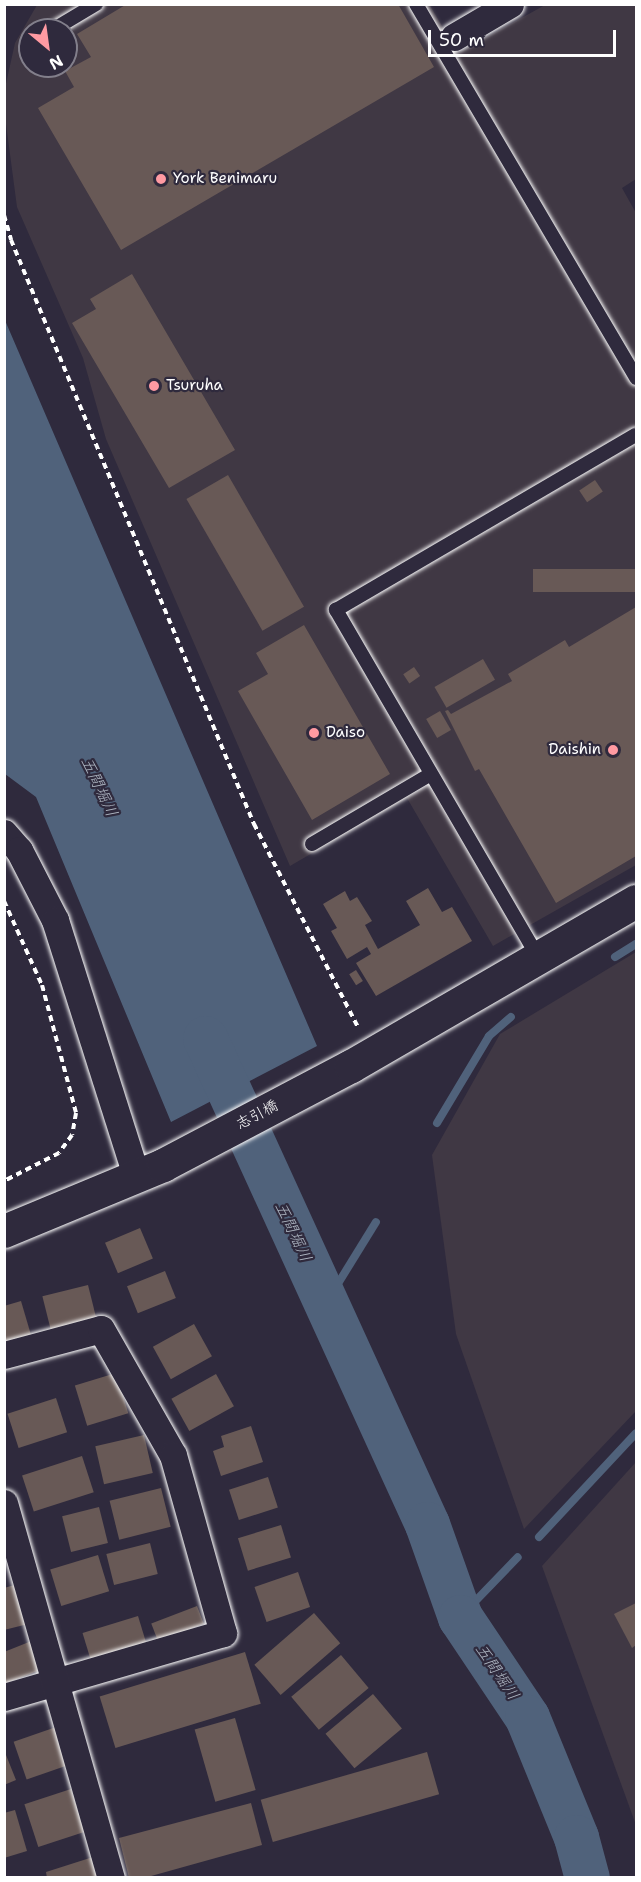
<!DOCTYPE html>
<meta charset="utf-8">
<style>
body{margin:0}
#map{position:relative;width:641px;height:1882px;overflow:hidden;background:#2f2a3d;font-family:"Shantell Sans","Klee One",sans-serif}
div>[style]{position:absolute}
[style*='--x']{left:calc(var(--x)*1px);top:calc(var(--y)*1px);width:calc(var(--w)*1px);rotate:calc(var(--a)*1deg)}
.built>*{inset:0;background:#403844}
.water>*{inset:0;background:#50627b}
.stream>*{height:8px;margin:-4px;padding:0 4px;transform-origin:4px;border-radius:4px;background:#50627b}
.river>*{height:45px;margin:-22.5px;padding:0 22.5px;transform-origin:22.5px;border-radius:22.5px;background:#50627b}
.building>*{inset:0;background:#685956;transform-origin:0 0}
.path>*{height:4px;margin-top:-2px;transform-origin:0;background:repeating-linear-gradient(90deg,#fff 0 6px,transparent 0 10.5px)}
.roads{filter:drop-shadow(0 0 2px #fff) drop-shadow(0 0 2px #fff)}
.service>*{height:14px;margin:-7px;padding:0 7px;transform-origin:7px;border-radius:7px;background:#2f2a3d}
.minor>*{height:27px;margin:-13.5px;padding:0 13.5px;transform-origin:13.5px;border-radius:13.5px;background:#2f2a3d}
.tertiary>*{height:33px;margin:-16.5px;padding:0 16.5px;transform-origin:16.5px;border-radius:16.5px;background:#2f2a3d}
.dots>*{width:16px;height:16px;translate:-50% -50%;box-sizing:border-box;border:3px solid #2f2a3d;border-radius:50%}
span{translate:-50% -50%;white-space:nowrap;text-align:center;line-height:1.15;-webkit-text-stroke:4.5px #2f2a3d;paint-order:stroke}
.poi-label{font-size:15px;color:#fff}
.left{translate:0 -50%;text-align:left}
.right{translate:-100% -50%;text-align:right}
.street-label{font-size:15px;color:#fff}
.water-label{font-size:16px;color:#b0b8c4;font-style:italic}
.frame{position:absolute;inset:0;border:6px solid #fff;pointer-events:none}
.north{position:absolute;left:18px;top:18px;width:60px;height:60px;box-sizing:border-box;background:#2f2a3d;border:2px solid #827f8b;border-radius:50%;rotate:151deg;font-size:16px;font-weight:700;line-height:24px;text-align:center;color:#fff}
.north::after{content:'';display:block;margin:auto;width:21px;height:27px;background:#ff9aa2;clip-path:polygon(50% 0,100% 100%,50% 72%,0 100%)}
.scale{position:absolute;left:428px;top:30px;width:188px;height:27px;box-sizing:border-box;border:3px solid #fff;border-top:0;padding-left:8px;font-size:18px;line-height:21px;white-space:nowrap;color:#fff;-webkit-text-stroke:4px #2f2a3d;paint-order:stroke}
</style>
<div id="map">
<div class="built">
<div style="clip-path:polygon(evenodd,429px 4px,458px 53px,545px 5px,636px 5px,636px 179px,622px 188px,636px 213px,636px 865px,493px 946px,407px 798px,290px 866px,106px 439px,83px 358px,17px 207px,4px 109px,5px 88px,15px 43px,37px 5px,429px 4px,30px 30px,66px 30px,66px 66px,30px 66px,30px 30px)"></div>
<div style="clip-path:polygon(636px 952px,636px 1411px,524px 1529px,456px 1334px,432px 1155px,500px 1034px)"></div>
<div style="clip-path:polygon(636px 1462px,636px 1825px,542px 1566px)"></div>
</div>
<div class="water">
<div style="clip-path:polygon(4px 318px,317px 1046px,171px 1122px,36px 797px,5px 774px)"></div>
</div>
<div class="stream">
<div style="--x:615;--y:957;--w:25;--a:-32"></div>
<div style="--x:437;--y:1123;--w:101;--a:-59.1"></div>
<div style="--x:489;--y:1036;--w:29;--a:-41"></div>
<div style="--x:326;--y:1303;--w:95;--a:-58.3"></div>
<div style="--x:539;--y:1537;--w:142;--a:-47"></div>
<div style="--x:460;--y:1617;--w:83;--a:-46"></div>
</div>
<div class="river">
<div style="--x:205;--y:1038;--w:534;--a:65.45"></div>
<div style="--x:427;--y:1524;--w:99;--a:70.5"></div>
<div style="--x:460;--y:1617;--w:120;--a:56.2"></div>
<div style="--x:527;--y:1717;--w:130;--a:67.8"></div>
<div style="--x:576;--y:1837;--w:42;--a:75"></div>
</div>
<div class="building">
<div style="clip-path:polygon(127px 4px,398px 4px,434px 67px,121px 250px,38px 108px,74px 87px,65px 71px,91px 57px,77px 34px)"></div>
<div style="clip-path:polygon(132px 274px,235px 450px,169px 488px,72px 323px,96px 309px,90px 299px)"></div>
<div style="left:228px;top:475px;width:152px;height:48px;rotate:60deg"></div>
<div style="left:595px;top:480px;width:14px;height:19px;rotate:56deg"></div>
<div style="left:636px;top:569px;width:23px;height:103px;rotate:90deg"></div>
<div style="clip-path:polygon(636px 607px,636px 856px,556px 903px,479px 769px,475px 771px,445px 711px,448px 710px,451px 714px,512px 681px,508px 674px,565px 640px,569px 647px)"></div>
<div style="clip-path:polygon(304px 625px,390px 774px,312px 820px,238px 691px,268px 674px,256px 653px)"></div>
<div style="left:483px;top:659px;width:24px;height:56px;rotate:60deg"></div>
<div style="left:414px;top:667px;width:11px;height:13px;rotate:56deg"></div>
<div style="left:440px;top:711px;width:22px;height:16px;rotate:60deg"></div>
<div style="clip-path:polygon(428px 888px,442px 912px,452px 907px,472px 941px,376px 996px,356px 963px,371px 954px,367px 947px,347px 959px,331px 931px,337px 928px,323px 904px,345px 891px,350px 901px,357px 897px,372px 921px,365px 925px,378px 949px,420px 925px,406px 901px)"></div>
<div style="left:356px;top:970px;width:13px;height:8px;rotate:58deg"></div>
<div style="left:140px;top:1228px;width:33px;height:38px;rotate:67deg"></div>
<div style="left:165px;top:1271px;width:29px;height:41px;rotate:68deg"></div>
<div style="left:88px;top:1285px;width:36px;height:47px;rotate:76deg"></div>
<div style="clip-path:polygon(21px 1301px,31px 1335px,4px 1342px,4px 1306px)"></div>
<div style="left:194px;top:1324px;width:37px;height:47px;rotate:61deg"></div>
<div style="left:116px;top:1373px;width:42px;height:43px;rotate:73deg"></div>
<div style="left:216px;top:1374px;width:37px;height:51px;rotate:61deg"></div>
<div style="left:56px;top:1398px;width:36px;height:51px;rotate:72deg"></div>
<div style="clip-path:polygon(251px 1426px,263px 1462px,221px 1476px,213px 1451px,224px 1447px,221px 1436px)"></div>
<div style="left:144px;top:1435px;width:39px;height:50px;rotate:77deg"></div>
<div style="left:82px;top:1456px;width:38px;height:63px;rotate:72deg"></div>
<div style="left:268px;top:1477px;width:32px;height:41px;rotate:72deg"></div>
<div style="left:161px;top:1488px;width:40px;height:53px;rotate:76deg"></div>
<div style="left:99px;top:1507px;width:37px;height:38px;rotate:76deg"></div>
<div style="left:281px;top:1525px;width:34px;height:45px;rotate:73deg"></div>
<div style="left:150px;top:1543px;width:32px;height:45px;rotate:76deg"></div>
<div style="left:98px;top:1555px;width:38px;height:50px;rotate:73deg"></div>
<div style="left:298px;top:1572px;width:37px;height:46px;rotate:71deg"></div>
<div style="clip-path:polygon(18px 1584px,28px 1624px,4px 1630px,4px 1588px)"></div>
<div style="clip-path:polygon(636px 1603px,636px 1645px,632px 1648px,614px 1614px)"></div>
<div style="left:197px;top:1606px;width:19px;height:49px;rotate:69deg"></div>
<div style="left:314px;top:1613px;width:40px;height:79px;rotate:49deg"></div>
<div style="left:138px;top:1616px;width:30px;height:58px;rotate:73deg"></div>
<div style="clip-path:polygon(34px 1640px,45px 1668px,4px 1684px,4px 1652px)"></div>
<div style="left:245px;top:1652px;width:54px;height:152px;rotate:73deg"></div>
<div style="left:341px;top:1655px;width:43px;height:65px;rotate:50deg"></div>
<div style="left:373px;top:1694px;width:45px;height:62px;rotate:50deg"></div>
<div style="left:235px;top:1718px;width:75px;height:42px;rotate:74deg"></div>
<div style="left:59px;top:1726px;width:40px;height:48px;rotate:71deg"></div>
<div style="clip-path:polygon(4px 1750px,16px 1780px,4px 1785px)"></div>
<div style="left:427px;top:1752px;width:44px;height:173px;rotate:74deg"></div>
<div style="left:71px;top:1789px;width:45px;height:49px;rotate:72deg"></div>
<div style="clip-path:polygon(251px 1803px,262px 1845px,144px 1878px,129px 1878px,119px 1838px)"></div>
<div style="clip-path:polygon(15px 1810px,27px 1851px,4px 1858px,4px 1813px)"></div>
<div style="clip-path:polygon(93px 1857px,100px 1878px,47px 1878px,46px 1872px)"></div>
</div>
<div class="path">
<div style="--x:4;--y:215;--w:26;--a:74"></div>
<div style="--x:11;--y:240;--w:633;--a:67.41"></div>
<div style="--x:254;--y:824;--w:230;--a:62.9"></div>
<div style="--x:4;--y:901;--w:92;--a:65.7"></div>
<div style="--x:42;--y:985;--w:132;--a:75.1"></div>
<div style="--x:76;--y:1113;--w:22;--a:100"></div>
<div style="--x:72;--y:1135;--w:22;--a:126"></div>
<div style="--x:59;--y:1153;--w:62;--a:153"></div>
</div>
<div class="roads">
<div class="service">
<div style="--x:416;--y:4;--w:434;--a:59.5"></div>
<div style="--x:56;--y:28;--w:47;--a:-31"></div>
<div style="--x:312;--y:844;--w:138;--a:-30.5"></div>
<div style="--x:538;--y:957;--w:402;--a:-120.2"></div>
<div style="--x:336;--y:610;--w:347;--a:-30.3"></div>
</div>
<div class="minor">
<div style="--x:454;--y:37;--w:65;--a:-30.5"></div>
<div style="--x:4;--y:833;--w:23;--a:49"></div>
<div style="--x:19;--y:850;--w:79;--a:62.8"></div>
<div style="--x:55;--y:920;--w:269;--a:72.4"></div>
<div style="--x:4;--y:1355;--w:100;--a:-15"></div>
<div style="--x:101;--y:1329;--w:145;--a:60.3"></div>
<div style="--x:173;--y:1455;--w:185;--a:74.3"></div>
<div style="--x:223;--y:1633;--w:228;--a:163.7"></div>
<div style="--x:4;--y:1503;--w:390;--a:74.1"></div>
</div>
<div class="tertiary">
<div style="--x:4;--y:1231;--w:172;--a:-22.5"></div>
<div style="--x:163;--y:1165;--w:212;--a:-27.8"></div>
<div style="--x:351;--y:1066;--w:329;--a:-30.1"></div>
</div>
</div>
<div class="dots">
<div style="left:161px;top:179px;background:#ff9aa2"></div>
<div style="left:154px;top:386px;background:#ff9aa2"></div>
<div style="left:314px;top:733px;background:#ff9aa2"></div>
<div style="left:613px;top:750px;background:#ff9aa2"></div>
</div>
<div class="poi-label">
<span class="left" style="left:173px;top:179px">York Benimaru</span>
<span class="left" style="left:166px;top:386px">Tsuruha</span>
<span class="left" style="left:326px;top:733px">Daiso</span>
<span class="right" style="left:601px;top:750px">Daishin</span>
</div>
<div class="street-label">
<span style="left:257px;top:1115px;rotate:-28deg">志引橋</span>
</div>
<div class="water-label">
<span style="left:99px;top:787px;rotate:65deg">五間堀川</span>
<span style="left:293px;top:1232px;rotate:65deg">五間堀川</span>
<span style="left:497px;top:1672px;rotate:56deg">五間堀川</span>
</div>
<div class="frame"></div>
<div class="north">N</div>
<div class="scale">50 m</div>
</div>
